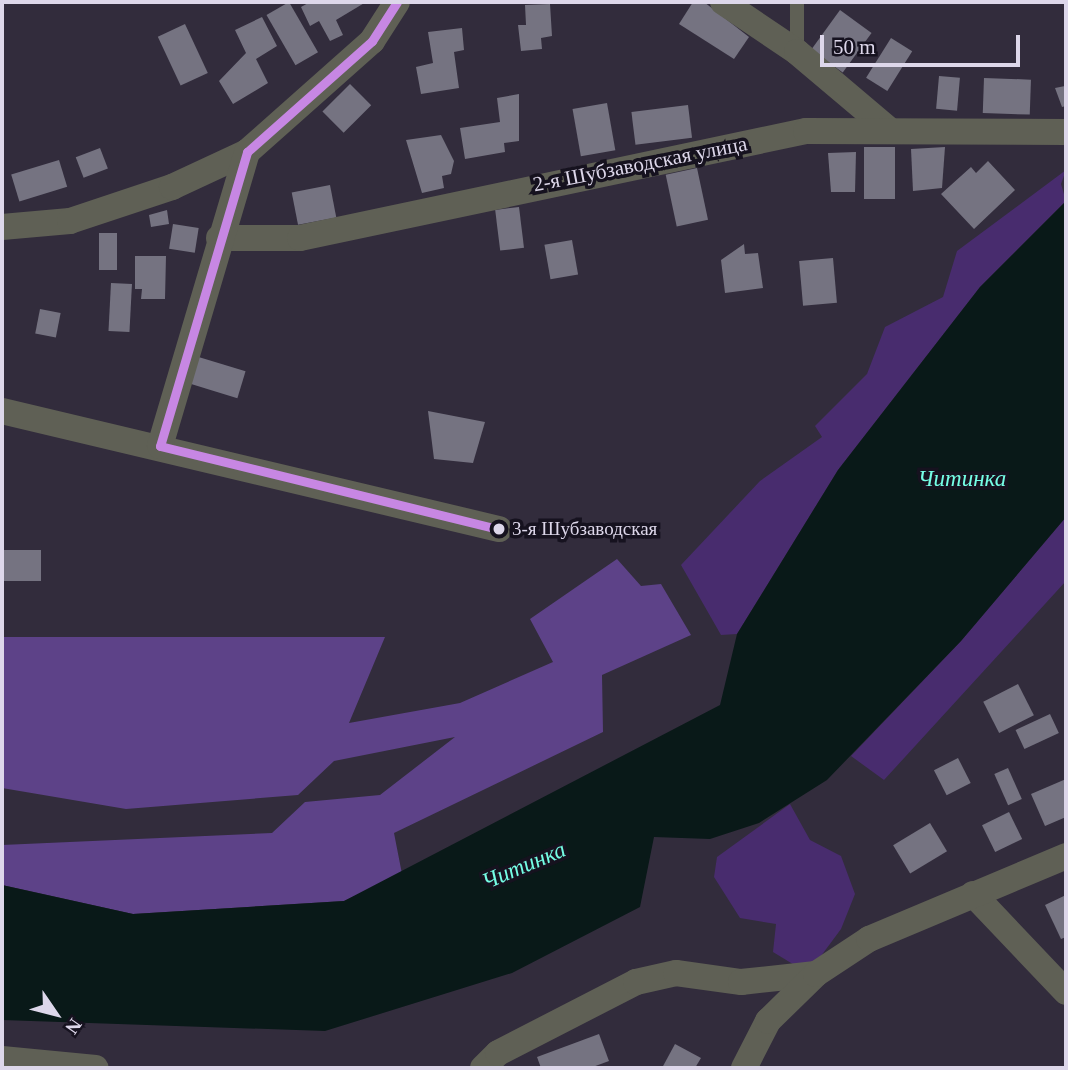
<!DOCTYPE html>
<meta charset="utf-8">
<style>
body{margin:0}
#map{position:relative;width:1068px;height:1070px;overflow:hidden;background:#322c3c;font-family:"Times New Roman",serif}
div>[style]{position:absolute}
[style*='--x']{left:calc(var(--x)*1px);top:calc(var(--y)*1px);width:calc(var(--w)*1px);rotate:calc(var(--a)*1deg)}
.green>*{inset:0;background:#482c6e}
.forest>*{inset:0;background:#5d4288}
.water>*{inset:0;background:#091918}
.building>*{inset:0;background:#757381;transform-origin:0 0}
.lane>*{height:14px;margin:-7px;padding:0 7px;transform-origin:7px;border-radius:7px;background:#5f6055}
.street>*{height:26px;margin:-13px;padding:0 13px;transform-origin:13px;border-radius:13px;background:#5f6055}
.bus-1>*{height:9px;margin:-4.5px;padding:0 4.5px;transform-origin:4.5px;border-radius:4.5px;background:#c787e3}
.dots>*{width:19px;height:19px;translate:-50% -50%;box-sizing:border-box;border:4px solid #16121f;border-radius:50%}
span{translate:-50% -50%;white-space:nowrap;text-align:center;line-height:1.15;-webkit-text-stroke:7px #16121f;paint-order:stroke}
.bus-label{font-size:19px;color:#ddd7ea}
.left{translate:0 -50%;text-align:left}
.street-label{font-size:21px;color:#ddd7ea}
.water-label{font-size:23px;color:#75fde5;font-style:italic}
.frame{position:absolute;inset:0;border:4px solid #ddd7ea;pointer-events:none}
.north{position:absolute;left:21px;top:979px;width:70px;height:70px;-webkit-text-stroke:5px #16121f;paint-order:stroke;rotate:125deg;font-size:19px;font-weight:700;line-height:28px;text-align:center;color:#ddd7ea}
.north::after{content:'';display:block;margin:auto;width:24px;height:32px;background:#ddd7ea;clip-path:polygon(50% 0,100% 100%,50% 72%,0 100%)}
.scale{position:absolute;left:820px;top:35px;width:200px;height:32px;box-sizing:border-box;border:4px solid #ddd7ea;border-top:0;padding-left:9px;font-size:21px;line-height:24px;white-space:nowrap;color:#ddd7ea;-webkit-text-stroke:5px #16121f;paint-order:stroke}
</style>
<div id="map">
<div class="green">
<div style="clip-path:polygon(1066px 170px,1061px 184px,1066px 201px,980px 287px,838px 470px,737px 634px,721px 635px,681px 565px,760px 481px,822px 437px,815px 426px,867px 374px,885px 327px,943px 297px,957px 251px)"></div>
<div style="clip-path:polygon(1066px 517px,1066px 581px,884px 780px,851px 756px,961px 641px)"></div>
<div style="clip-path:polygon(790px 804px,810px 840px,841px 856px,855px 894px,841px 929px,818px 960px,796px 966px,773px 952px,776px 924px,740px 918px,714px 877px,717px 857px)"></div>
</div>
<div class="forest">
<div style="clip-path:polygon(617px 559px,641px 586px,661px 584px,691px 635px,602px 675px,603px 732px,394px 833px,402px 874px,344px 901px,133px 914px,2px 885px,2px 845px,272px 833px,305px 802px,380px 795px,455px 737px,334px 761px,298px 795px,126px 809px,2px 788px,2px 637px,385px 637px,349px 723px,460px 703px,553px 662px,530px 619px)"></div>
</div>
<div class="water">
<div style="clip-path:polygon(1066px 201px,1066px 517px,961px 641px,827px 780px,759px 823px,710px 839px,654px 837px,640px 907px,512px 973px,325px 1031px,2px 1020px,2px 885px,133px 914px,344px 901px,720px 705px,737px 634px,838px 470px,980px 287px)"></div>
</div>
<div class="building">
<div style="left:289px;top:2px;width:58px;height:26px;rotate:60deg"></div>
<div style="clip-path:polygon(310px 2px,366px 2px,336px 20px,343px 35px,330px 41px,319px 21px,310px 26px,301px 7px)"></div>
<div style="clip-path:polygon(693px 2px,704px 2px,749px 37px,734px 59px,679px 24px)"></div>
<div style="clip-path:polygon(550px 4px,552px 36px,541px 38px,542px 49px,521px 51px,518px 25px,526px 25px,525px 5px)"></div>
<div style="left:840px;top:10px;width:39px;height:49px;rotate:36deg"></div>
<div style="clip-path:polygon(262px 17px,277px 46px,256px 59px,268px 83px,233px 104px,219px 81px,246px 53px,235px 30px)"></div>
<div style="left:185px;top:24px;width:54px;height:30px;rotate:65deg"></div>
<div style="clip-path:polygon(462px 28px,464px 50px,454px 52px,459px 88px,421px 94px,416px 67px,433px 63px,428px 32px)"></div>
<div style="left:891px;top:38px;width:25px;height:47px;rotate:32deg"></div>
<div style="clip-path:polygon(1066px 73px,1066px 106px,1062px 107px,1055px 88px,1065px 86px)"></div>
<div style="left:939px;top:76px;width:21px;height:33px;rotate:5deg"></div>
<div style="left:984px;top:78px;width:47px;height:35px;rotate:2deg"></div>
<div style="left:350px;top:84px;width:30px;height:39px;rotate:45deg"></div>
<div style="clip-path:polygon(519px 94px,519px 141px,504px 143px,505px 152px,465px 159px,460px 128px,500px 122px,497px 98px)"></div>
<div style="left:607px;top:103px;width:48px;height:35px;rotate:80deg"></div>
<div style="left:688px;top:105px;width:33px;height:57px;rotate:83deg"></div>
<div style="clip-path:polygon(441px 135px,454px 161px,451px 174px,442px 176px,444px 188px,422px 193px,406px 140px)"></div>
<div style="left:864px;top:147px;width:31px;height:52px"></div>
<div style="clip-path:polygon(945px 147px,942px 188px,913px 191px,911px 149px)"></div>
<div style="left:100px;top:148px;width:22px;height:26px;rotate:69deg"></div>
<div style="clip-path:polygon(856px 152px,855px 192px,831px 192px,828px 153px)"></div>
<div style="left:59px;top:160px;width:28px;height:50px;rotate:73deg"></div>
<div style="clip-path:polygon(988px 161px,1015px 190px,974px 229px,941px 194px,971px 167px,976px 173px)"></div>
<div style="left:697px;top:168px;width:53px;height:32px;rotate:78deg"></div>
<div style="left:330px;top:185px;width:33px;height:39px;rotate:79deg"></div>
<div style="left:519px;top:207px;width:41px;height:24px;rotate:83deg"></div>
<div style="clip-path:polygon(167px 210px,169px 224px,151px 227px,149px 215px)"></div>
<div style="left:173px;top:224px;width:26px;height:25px;rotate:9deg"></div>
<div style="left:99px;top:233px;width:18px;height:37px"></div>
<div style="left:572px;top:240px;width:35px;height:28px;rotate:80deg"></div>
<div style="clip-path:polygon(744px 244px,745px 254px,758px 253px,763px 288px,725px 293px,721px 260px)"></div>
<div style="clip-path:polygon(135px 256px,166px 256px,165px 299px,141px 299px,142px 289px,135px 289px)"></div>
<div style="left:833px;top:258px;width:45px;height:34px;rotate:85deg"></div>
<div style="left:111px;top:283px;width:21px;height:48px;rotate:3deg"></div>
<div style="left:40px;top:309px;width:21px;height:25px;rotate:11deg"></div>
<div style="left:192px;top:355px;width:56px;height:28px;rotate:17deg"></div>
<div style="clip-path:polygon(428px 411px,485px 422px,473px 463px,434px 459px)"></div>
<div style="left:2px;top:550px;width:39px;height:31px"></div>
<div style="left:1018px;top:684px;width:35px;height:39px;rotate:63deg"></div>
<div style="left:1050px;top:714px;width:21px;height:38px;rotate:65deg"></div>
<div style="left:958px;top:758px;width:28px;height:27px;rotate:63deg"></div>
<div style="left:1008px;top:768px;width:34px;height:15px;rotate:66deg"></div>
<div style="clip-path:polygon(1066px 779px,1066px 817px,1045px 826px,1031px 794px)"></div>
<div style="left:1009px;top:812px;width:30px;height:30px;rotate:64deg"></div>
<div style="left:930px;top:823px;width:33px;height:43px;rotate:59deg"></div>
<div style="clip-path:polygon(1066px 895px,1066px 937px,1061px 939px,1045px 905px)"></div>
<div style="clip-path:polygon(599px 1034px,609px 1061px,590px 1068px,541px 1068px,537px 1057px)"></div>
<div style="clip-path:polygon(675px 1044px,701px 1058px,695px 1068px,662px 1068px)"></div>
</div>
<div class="lane">
<div style="--x:797;--y:52;--w:50;--a:-90"></div>
</div>
<div class="street">
<div style="--x:723;--y:2;--w:89;--a:34"></div>
<div style="--x:797;--y:52;--w:118;--a:40.2"></div>
<div style="--x:2;--y:227;--w:68;--a:-5"></div>
<div style="--x:70;--y:221;--w:108;--a:-18.4"></div>
<div style="--x:172;--y:187;--w:83;--a:-25"></div>
<div style="--x:247;--y:152;--w:167;--a:-41.6"></div>
<div style="--x:372;--y:41;--w:46;--a:-57.3"></div>
<div style="--x:219;--y:238;--w:81;--a:0"></div>
<div style="--x:300;--y:238;--w:517;--a:-11.94"></div>
<div style="--x:806;--y:131;--w:260;--a:0.2"></div>
<div style="--x:2;--y:411;--w:511;--a:13.36"></div>
<div style="--x:160;--y:446;--w:307;--a:-73.5"></div>
<div style="--x:973;--y:894;--w:135;--a:46.5"></div>
<div style="--x:2;--y:1059;--w:94;--a:5.5"></div>
<div style="--x:483;--y:1068;--w:21;--a:-45"></div>
<div style="--x:498;--y:1053;--w:155;--a:-27.2"></div>
<div style="--x:636;--y:982;--w:41;--a:-12.7"></div>
<div style="--x:676;--y:973;--w:66;--a:7.9"></div>
<div style="--x:741;--y:982;--w:75;--a:-6.1"></div>
<div style="--x:744;--y:1068;--w:53;--a:-62.9"></div>
<div style="--x:768;--y:1021;--w:67;--a:-44.4"></div>
<div style="--x:816;--y:974;--w:64;--a:-33.4"></div>
<div style="--x:869;--y:939;--w:214;--a:-22.8"></div>
</div>
<div class="bus-1">
<div style="--x:160;--y:446;--w:307;--a:-73.5"></div>
<div style="--x:247;--y:152;--w:167;--a:-41.6"></div>
<div style="--x:372;--y:41;--w:46;--a:-57.3"></div>
<div style="--x:160;--y:446;--w:349;--a:13.8"></div>
</div>
<div class="dots">
<div style="left:499px;top:529px;background:#ddd7ea"></div>
</div>
<div class="bus-label">
<span class="left" style="left:512px;top:529px">3-я Шубзаводская</span>
</div>
<div class="street-label">
<span style="left:640px;top:164px;rotate:-11deg">2-я Шубзаводская улица</span>
</div>
<div class="water-label">
<span style="left:962px;top:479px">Читинка</span>
<span style="left:524px;top:866px;rotate:-23deg">Читинка</span>
</div>
<div class="frame"></div>
<div class="north">N</div>
<div class="scale">50 m</div>
</div>
